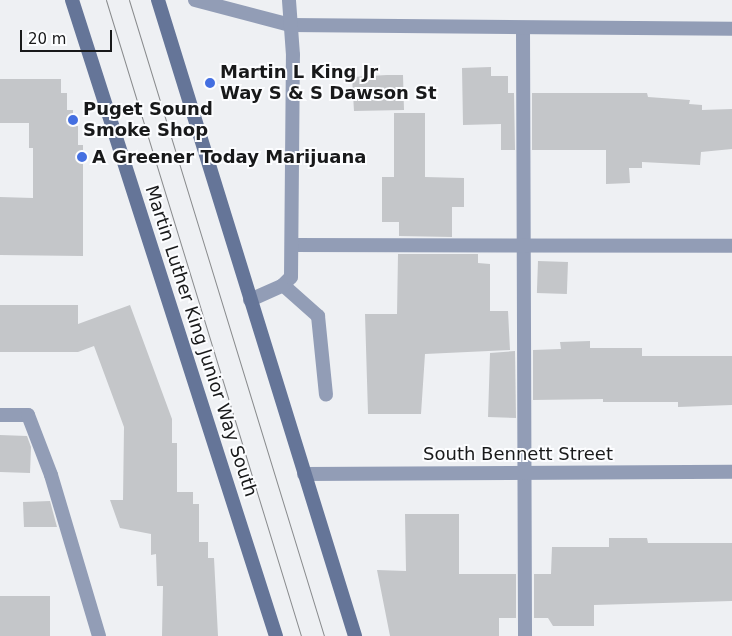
<!DOCTYPE html>
<style>
body{margin:0}
#map{position:relative;width:732px;height:636px;overflow:hidden;background:#eef0f3;font-family:"DejaVu Sans",sans-serif}
div>[style]{position:absolute}
[style*='--x']{left:calc(var(--x)*1px);top:calc(var(--y)*1px);width:calc(var(--w)*1px);rotate:calc(var(--a)*1deg)}
.building>*{inset:0;background:#c4c6c9;transform-origin:0 0}
.service>*{height:14px;margin:-7px;padding:0 7px;transform-origin:7px;border-radius:7px;background:#929db6}
.minor>*{height:14px;margin:-7px;padding:0 7px;transform-origin:7px;border-radius:7px;background:#929db6}
.secondary>*{height:14px;margin:-7px;padding:0 7px;transform-origin:7px;border-radius:7px;background:#657598}
.tram>*{height:1px;margin:-0.5px;padding:0 0.5px;transform-origin:0.5px;border-radius:0.5px;background:#898b8d}
.dots>*{width:14px;height:14px;translate:-50% -50%;box-sizing:border-box;border:2px solid #fcfdff;border-radius:50%}
span{translate:-50% -50%;white-space:nowrap;text-align:center;line-height:1.15;-webkit-text-stroke:4px #fcfdff;paint-order:stroke}
.poi-label{font-size:18px;color:#18191a;font-weight:700}
.left{translate:0 -50%;text-align:left}
.street-label{font-size:18px;color:#18191a}
.scale{position:absolute;left:20px;top:30px;width:92px;height:22px;box-sizing:border-box;border:2px solid #18191a;border-top:0;padding-left:6px;font-size:15px;line-height:18px;white-space:nowrap;color:#18191a;-webkit-text-stroke:4px #fcfdff;paint-order:stroke}
</style>
<div id="map">
<div class="building">
<div style="clip-path:polygon(491px 67px,491px 76px,508px 76px,508px 93px,514px 93px,515px 150px,501px 150px,501px 124px,463px 125px,462px 68px)"></div>
<div style="clip-path:polygon(387px 75px,403px 75px,404px 110px,354px 111px,352px 77px)"></div>
<div style="clip-path:polygon(0 79px,61px 79px,61px 93px,67px 93px,67px 110px,73px 110px,73px 126px,78px 126px,78px 145px,83px 145px,83px 256px,0 255px,0 197px,33px 198px,33px 148px,29px 148px,29px 123px,0 123px)"></div>
<div style="clip-path:polygon(532px 93px,647px 93px,648px 97px,690px 100px,689px 104px,702px 105px,702px 110px,732px 109px,732px 149px,701px 152px,700px 165px,642px 162px,642px 168px,629px 168px,630px 183px,606px 184px,606px 150px,532px 150px)"></div>
<div style="clip-path:polygon(394px 113px,425px 113px,425px 177px,464px 178px,464px 207px,452px 207px,452px 237px,399px 236px,399px 222px,382px 222px,382px 177px,394px 177px)"></div>
<div style="clip-path:polygon(398px 254px,478px 254px,478px 263px,490px 264px,490px 311px,508px 311px,510px 350px,425px 354px,421px 414px,368px 414px,365px 314px,397px 314px)"></div>
<div style="left:538px;top:261px;width:30px;height:32px;rotate:2deg"></div>
<div style="clip-path:polygon(0 305px,78px 305px,78px 324px,130px 305px,172px 419px,172px 443px,177px 443px,177px 492px,193px 492px,193px 504px,199px 504px,199px 542px,208px 542px,208px 558px,214px 558px,218px 636px,162px 636px,163px 586px,157px 586px,156px 554px,151px 555px,151px 534px,120px 528px,110px 500px,123px 500px,124px 427px,94px 346px,78px 352px,0 352px)"></div>
<div style="clip-path:polygon(590px 341px,590px 348px,642px 348px,642px 356px,732px 356px,732px 405px,678px 407px,678px 402px,603px 402px,603px 399px,533px 400px,533px 350px,561px 349px,560px 342px)"></div>
<div style="clip-path:polygon(515px 351px,516px 418px,488px 417px,490px 353px)"></div>
<div style="clip-path:polygon(0 435px,27px 436px,31px 447px,30px 473px,0 472px)"></div>
<div style="clip-path:polygon(50px 501px,57px 527px,24px 527px,23px 502px)"></div>
<div style="clip-path:polygon(405px 514px,459px 514px,459px 574px,516px 574px,516px 618px,499px 618px,499px 636px,390px 636px,377px 570px,406px 571px)"></div>
<div style="clip-path:polygon(609px 538px,647px 538px,648px 543px,732px 543px,732px 601px,594px 605px,594px 626px,553px 626px,548px 618px,534px 618px,534px 574px,551px 574px,552px 547px,609px 547px)"></div>
<div style="left:0;top:596px;width:50px;height:40px"></div>
</div>
<div class="service">
<div style="--x:523;--y:28;--w:608;--a:89.81"></div>
<div style="--x:292;--y:245;--w:440;--a:0.1"></div>
<div style="--x:283;--y:285;--w:47;--a:41.5"></div>
<div style="--x:318;--y:316;--w:79;--a:84.2"></div>
<div style="--x:0;--y:415;--w:28;--a:0"></div>
<div style="--x:28;--y:415;--w:64;--a:69"></div>
<div style="--x:51;--y:475;--w:168;--a:73.4"></div>
</div>
<div class="minor">
<div style="--x:195;--y:0;--w:98;--a:14.7"></div>
<div style="--x:290;--y:25;--w:442;--a:0.5"></div>
<div style="--x:250;--y:300;--w:36;--a:-24"></div>
<div style="--x:283;--y:285;--w:11;--a:-45"></div>
<div style="--x:291;--y:277;--w:222;--a:-89.5"></div>
<div style="--x:293;--y:55;--w:55;--a:-94.2"></div>
<div style="--x:304;--y:474;--w:428;--a:-0.3"></div>
</div>
<div class="secondary">
<div style="--x:72;--y:0;--w:668;--a:72.22"></div>
<div style="--x:158;--y:0;--w:666;--a:72.79"></div>
</div>
<div class="tram">
<div style="--x:106;--y:0;--w:665;--a:72.95"></div>
<div style="--x:129;--y:0;--w:665;--a:72.95"></div>
</div>
<div class="dots">
<div style="left:210px;top:83px;background:#446fe1"></div>
<div style="left:73px;top:120px;background:#446fe1"></div>
<div style="left:82px;top:157px;background:#446fe1"></div>
</div>
<div class="poi-label">
<span class="left" style="left:220px;top:83px">Martin L King Jr<br>Way S &amp; S Dawson St</span>
<span class="left" style="left:83px;top:120px">Puget Sound<br>Smoke Shop</span>
<span class="left" style="left:92px;top:157px">A Greener Today Marijuana</span>
</div>
<div class="street-label">
<span style="left:201px;top:341px;rotate:72deg">Martin Luther King Junior Way South</span>
<span style="left:518px;top:454px">South Bennett Street</span>
</div>
<div class="scale">20 m</div>
</div>
